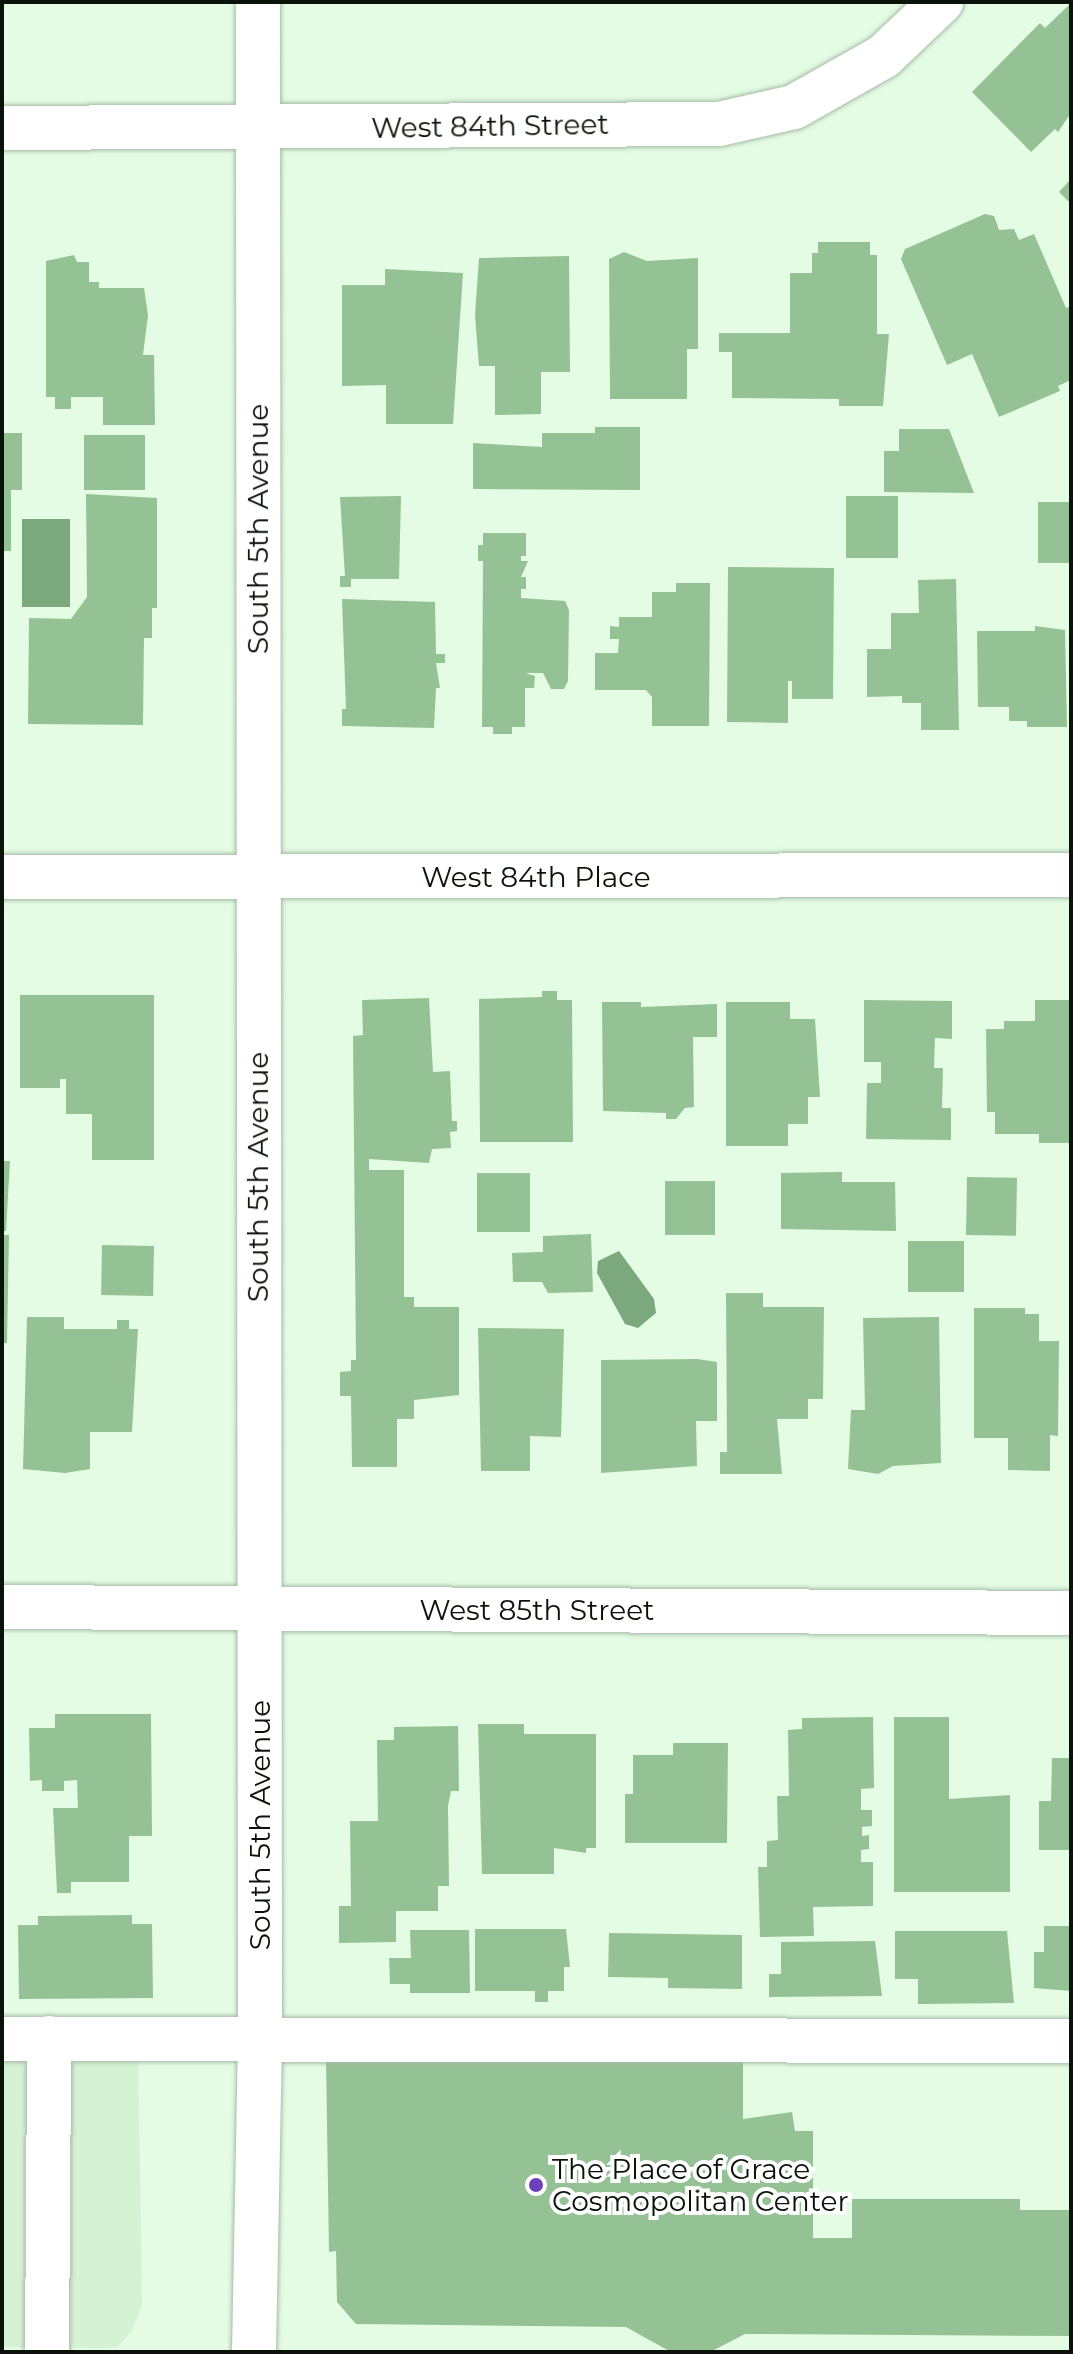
<!DOCTYPE html>
<style>
body{margin:0}
#map{position:relative;width:1073px;height:2354px;overflow:hidden;background:#e4fce4;font-family:Montserrat,sans-serif}
div>[style]{position:absolute}
[style*='--x']{left:calc(var(--x)*1px);top:calc(var(--y)*1px);width:calc(var(--w)*1px);rotate:calc(var(--a)*1deg)}
.built>*{inset:0;background:#d5f2d5}
.water>*{inset:0;background:#7ca87d;transform-origin:0 0}
.building>*{inset:0;background:#95c295;transform-origin:0 0}
.roads{filter:drop-shadow(0 0 2px #a5bba5) drop-shadow(0 0 2px #a5bba5)}
.minor>*{height:44px;margin:-22px;padding:0 22px;transform-origin:22px;border-radius:22px;background:#fff}
.dots>*{width:22px;height:22px;translate:-50% -50%;box-sizing:border-box;border:4px solid #fff;border-radius:50%}
span{translate:-50% -50%;white-space:nowrap;text-align:center;line-height:1.15;-webkit-text-stroke:8px #fff;paint-order:stroke}
.street-label{font-size:28px;color:#0a120a}
.poi-label{font-size:28px;color:#0a120a}
.left{translate:0 -50%;text-align:left}
.frame{position:absolute;inset:0;border:4px solid #0a120a;pointer-events:none}
</style>
<div id="map">
<div class="built">
<div style="clip-path:polygon(138px 2050px,142px 2305px,132px 2331px,116px 2348px,2px 2347px,2px 2051px)"></div>
</div>
<div class="water">
<div style="left:22px;top:519px;width:48px;height:88px"></div>
<div style="clip-path:polygon(619px 1251px,654px 1299px,656px 1313px,638px 1328px,625px 1324px,597px 1273px,598px 1261px)"></div>
</div>
<div class="building">
<div style="clip-path:polygon(1071px 3px,1071px 113px,1058px 132px,1055px 129px,1031px 152px,972px 92px,1040px 23px,1045px 28px)"></div>
<div style="clip-path:polygon(1071px 179px,1071px 204px,1059px 192px)"></div>
<div style="clip-path:polygon(985px 214px,994px 216px,999px 230px,1014px 229px,1019px 240px,1034px 234px,1066px 308px,1071px 306px,1071px 380px,1058px 386px,1060px 391px,999px 417px,972px 354px,947px 365px,901px 259px,905px 249px)"></div>
<div style="clip-path:polygon(818px 242px,870px 242px,870px 255px,877px 255px,877px 334px,889px 334px,883px 406px,839px 406px,839px 399px,732px 398px,732px 352px,719px 352px,719px 333px,790px 333px,790px 273px,812px 273px,812px 253px,818px 253px)"></div>
<div style="clip-path:polygon(624px 252px,647px 261px,698px 258px,698px 349px,687px 349px,687px 399px,610px 399px,609px 259px)"></div>
<div style="clip-path:polygon(74px 255px,77px 262px,89px 262px,89px 282px,99px 282px,99px 288px,144px 288px,148px 315px,143px 355px,154px 355px,155px 425px,103px 425px,103px 397px,71px 397px,71px 409px,55px 409px,55px 397px,46px 397px,46px 261px)"></div>
<div style="clip-path:polygon(569px 256px,570px 372px,541px 372px,541px 414px,495px 415px,495px 366px,479px 366px,475px 315px,479px 258px)"></div>
<div style="clip-path:polygon(385px 269px,463px 273px,453px 424px,386px 424px,386px 385px,342px 386px,342px 285px,385px 285px)"></div>
<div style="clip-path:polygon(595px 427px,640px 427px,640px 490px,473px 489px,473px 443px,542px 447px,542px 433px,595px 433px)"></div>
<div style="clip-path:polygon(899px 429px,949px 429px,974px 493px,884px 492px,884px 451px,899px 451px)"></div>
<div style="clip-path:polygon(2px 433px,22px 433px,22px 490px,11px 490px,11px 551px,2px 551px)"></div>
<div style="left:145px;top:435px;width:55px;height:61px;rotate:90deg"></div>
<div style="clip-path:polygon(86px 494px,157px 498px,157px 608px,152px 608px,152px 638px,144px 638px,143px 725px,28px 724px,29px 618px,71px 619px,87px 597px)"></div>
<div style="clip-path:polygon(401px 496px,399px 579px,351px 579px,351px 587px,340px 587px,340px 576px,345px 576px,340px 497px)"></div>
<div style="left:846px;top:496px;width:52px;height:62px"></div>
<div style="left:1071px;top:502px;width:61px;height:33px;rotate:90deg"></div>
<div style="clip-path:polygon(483px 533px,526px 533px,526px 556px,521px 556px,521px 561px,528px 561px,521px 577px,526px 577px,526px 589px,521px 589px,521px 598px,565px 601px,569px 610px,568px 681px,564px 689px,551px 689px,543px 673px,525px 673px,535px 676px,534px 688px,525px 688px,525px 727px,512px 727px,512px 734px,493px 734px,493px 727px,482px 727px,483px 561px,478px 561px,478px 545px,483px 545px)"></div>
<div style="clip-path:polygon(728px 567px,834px 568px,833px 699px,792px 699px,792px 681px,788px 681px,788px 723px,727px 722px)"></div>
<div style="clip-path:polygon(956px 579px,959px 730px,921px 730px,921px 703px,902px 703px,902px 696px,867px 697px,867px 649px,891px 649px,891px 613px,919px 613px,918px 580px)"></div>
<div style="clip-path:polygon(676px 583px,710px 583px,709px 726px,652px 726px,652px 697px,646px 690px,595px 690px,595px 653px,618px 653px,619px 639px,610px 639px,610px 626px,619px 627px,619px 617px,652px 617px,652px 592px,676px 592px)"></div>
<div style="clip-path:polygon(342px 599px,435px 602px,436px 654px,445px 654px,445px 663px,436px 663px,440px 688px,436px 688px,434px 728px,342px 726px,342px 709px,346px 709px)"></div>
<div style="clip-path:polygon(1035px 626px,1065px 630px,1067px 727px,1027px 727px,1027px 721px,1009px 721px,1009px 707px,978px 707px,977px 631px,1035px 631px)"></div>
<div style="clip-path:polygon(542px 991px,557px 991px,557px 1000px,572px 1000px,573px 1142px,480px 1142px,479px 999px,542px 997px)"></div>
<div style="clip-path:polygon(20px 995px,154px 995px,154px 1160px,92px 1160px,92px 1114px,66px 1114px,66px 1079px,60px 1079px,60px 1088px,20px 1088px)"></div>
<div style="clip-path:polygon(429px 998px,433px 1072px,450px 1071px,452px 1121px,457px 1121px,457px 1131px,450px 1132px,451px 1148px,432px 1149px,429px 1163px,369px 1159px,369px 1170px,404px 1170px,404px 1297px,414px 1297px,414px 1307px,459px 1307px,459px 1395px,414px 1400px,414px 1419px,397px 1419px,397px 1467px,352px 1467px,351px 1396px,340px 1396px,340px 1372px,351px 1371px,351px 1360px,356px 1360px,353px 1036px,363px 1035px,362px 1000px)"></div>
<div style="clip-path:polygon(864px 1000px,952px 1001px,952px 1039px,935px 1038px,934px 1068px,943px 1068px,942px 1108px,951px 1108px,951px 1140px,866px 1139px,867px 1083px,881px 1083px,881px 1062px,864px 1062px)"></div>
<div style="clip-path:polygon(1035px 1000px,1071px 1000px,1071px 1143px,1039px 1143px,1039px 1134px,995px 1134px,995px 1112px,987px 1112px,986px 1029px,1004px 1029px,1004px 1021px,1035px 1021px)"></div>
<div style="clip-path:polygon(602px 1002px,641px 1002px,641px 1007px,717px 1004px,717px 1037px,693px 1037px,694px 1107px,685px 1108px,676px 1119px,666px 1119px,666px 1113px,603px 1111px)"></div>
<div style="clip-path:polygon(726px 1002px,790px 1002px,790px 1019px,815px 1019px,820px 1097px,808px 1097px,808px 1124px,788px 1124px,788px 1146px,726px 1146px)"></div>
<div style="clip-path:polygon(2px 1161px,10px 1161px,6px 1231px,2px 1231px)"></div>
<div style="clip-path:polygon(842px 1172px,842px 1182px,895px 1182px,896px 1231px,781px 1229px,781px 1173px)"></div>
<div style="left:477px;top:1173px;width:53px;height:59px"></div>
<div style="left:967px;top:1177px;width:50px;height:58px;rotate:1deg"></div>
<div style="left:665px;top:1181px;width:50px;height:54px"></div>
<div style="clip-path:polygon(591px 1234px,593px 1292px,548px 1293px,542px 1282px,513px 1282px,512px 1253px,543px 1252px,543px 1236px)"></div>
<div style="clip-path:polygon(2px 1235px,9px 1235px,7px 1343px,2px 1343px)"></div>
<div style="left:908px;top:1241px;width:56px;height:51px"></div>
<div style="left:102px;top:1245px;width:52px;height:50px;rotate:1deg"></div>
<div style="clip-path:polygon(726px 1293px,763px 1293px,763px 1307px,824px 1307px,823px 1399px,808px 1399px,808px 1419px,777px 1419px,782px 1474px,720px 1474px,720px 1452px,727px 1452px)"></div>
<div style="clip-path:polygon(974px 1308px,1025px 1308px,1025px 1314px,1039px 1314px,1039px 1341px,1059px 1341px,1058px 1436px,1050px 1435px,1050px 1471px,1008px 1470px,1008px 1438px,974px 1438px)"></div>
<div style="clip-path:polygon(27px 1317px,64px 1317px,64px 1329px,117px 1329px,117px 1320px,129px 1320px,129px 1329px,138px 1329px,132px 1432px,90px 1432px,90px 1469px,65px 1473px,23px 1469px)"></div>
<div style="clip-path:polygon(939px 1317px,941px 1463px,893px 1466px,878px 1474px,848px 1469px,851px 1410px,865px 1410px,863px 1318px)"></div>
<div style="clip-path:polygon(478px 1328px,564px 1329px,561px 1437px,530px 1436px,530px 1471px,481px 1471px)"></div>
<div style="clip-path:polygon(697px 1359px,717px 1362px,717px 1421px,696px 1421px,697px 1466px,601px 1473px,601px 1360px)"></div>
<div style="clip-path:polygon(55px 1714px,151px 1714px,152px 1836px,129px 1836px,129px 1882px,71px 1882px,71px 1893px,57px 1893px,53px 1808px,78px 1808px,77px 1780px,64px 1781px,64px 1791px,42px 1791px,42px 1780px,30px 1781px,29px 1728px,55px 1728px)"></div>
<div style="clip-path:polygon(873px 1717px,874px 1788px,861px 1789px,861px 1810px,872px 1810px,872px 1826px,862px 1827px,862px 1836px,869px 1835px,869px 1849px,861px 1850px,861px 1862px,873px 1862px,873px 1906px,813px 1907px,814px 1936px,760px 1937px,758px 1867px,767px 1867px,767px 1841px,778px 1840px,777px 1796px,789px 1796px,788px 1730px,802px 1729px,802px 1718px)"></div>
<div style="clip-path:polygon(894px 1717px,949px 1717px,949px 1799px,1010px 1795px,1010px 1892px,894px 1892px)"></div>
<div style="clip-path:polygon(478px 1724px,524px 1724px,524px 1734px,596px 1734px,596px 1848px,586px 1848px,586px 1853px,554px 1848px,554px 1874px,482px 1874px)"></div>
<div style="clip-path:polygon(458px 1726px,459px 1791px,451px 1791px,448px 1806px,449px 1886px,438px 1886px,438px 1911px,396px 1911px,396px 1942px,339px 1943px,339px 1906px,351px 1906px,350px 1821px,378px 1821px,377px 1740px,394px 1740px,394px 1727px)"></div>
<div style="clip-path:polygon(673px 1743px,728px 1743px,727px 1843px,625px 1843px,625px 1794px,633px 1794px,633px 1755px,673px 1755px)"></div>
<div style="clip-path:polygon(1052px 1758px,1071px 1758px,1071px 1850px,1039px 1850px,1039px 1801px,1051px 1801px)"></div>
<div style="clip-path:polygon(132px 1915px,132px 1924px,152px 1924px,153px 1998px,19px 1999px,18px 1925px,38px 1925px,38px 1916px)"></div>
<div style="clip-path:polygon(1044px 1926px,1071px 1926px,1071px 1991px,1034px 1988px,1034px 1952px,1044px 1952px)"></div>
<div style="clip-path:polygon(475px 1929px,566px 1929px,570px 1967px,564px 1967px,564px 1991px,548px 1991px,548px 2002px,535px 2002px,535px 1991px,475px 1991px)"></div>
<div style="clip-path:polygon(410px 1930px,469px 1930px,470px 1993px,410px 1993px,410px 1984px,390px 1984px,389px 1958px,411px 1958px)"></div>
<div style="clip-path:polygon(895px 1931px,1007px 1931px,1014px 2003px,918px 2004px,918px 1979px,895px 1979px)"></div>
<div style="clip-path:polygon(609px 1933px,742px 1935px,742px 1989px,668px 1988px,668px 1978px,608px 1977px)"></div>
<div style="clip-path:polygon(875px 1941px,882px 1996px,769px 1997px,769px 1974px,781px 1974px,781px 1942px)"></div>
<div style="clip-path:polygon(326px 2059px,743px 2061px,743px 2119px,792px 2112px,795px 2131px,813px 2131px,813px 2238px,852px 2238px,852px 2199px,1020px 2199px,1020px 2210px,1071px 2210px,1071px 2336px,745px 2334px,710px 2352px,671px 2352px,626px 2327px,356px 2324px,337px 2302px,336px 2251px,329px 2252px)"></div>
</div>
<div class="roads">
<div class="minor">
<div style="--x:2;--y:128;--w:717;--a:-0.32"></div>
<div style="--x:719;--y:124;--w:77;--a:-12.8"></div>
<div style="--x:794;--y:107;--w:103;--a:-29.5"></div>
<div style="--x:884;--y:56;--w:79;--a:-43.5"></div>
<div style="--x:2;--y:877;--w:1069;--a:-0.11"></div>
<div style="--x:2;--y:1607;--w:1069;--a:0.32"></div>
<div style="--x:2;--y:2039;--w:1069;--a:0.11"></div>
<div style="--x:47;--y:2352;--w:314;--a:-89.6"></div>
<div style="--x:254;--y:2352;--w:315;--a:-88.9"></div>
<div style="--x:260;--y:2037;--w:2035;--a:-90.06"></div>
</div>
</div>
<div class="dots">
<div style="left:536px;top:2185px;background:#6c42ba"></div>
</div>
<div class="street-label">
<span style="left:490px;top:126px;rotate:-1deg">West 84th Street</span>
<span style="left:258px;top:529px;rotate:-90deg">South 5th Avenue</span>
<span style="left:536px;top:877px">West 84th Place</span>
<span style="left:258px;top:1177px;rotate:-90deg">South 5th Avenue</span>
<span style="left:537px;top:1610px">West 85th Street</span>
<span style="left:260px;top:1825px;rotate:-90deg">South 5th Avenue</span>
</div>
<div class="poi-label">
<span class="left" style="left:552px;top:2185px">The Place of Grace<br>Cosmopolitan Center</span>
</div>
<div class="frame"></div>
</div>
